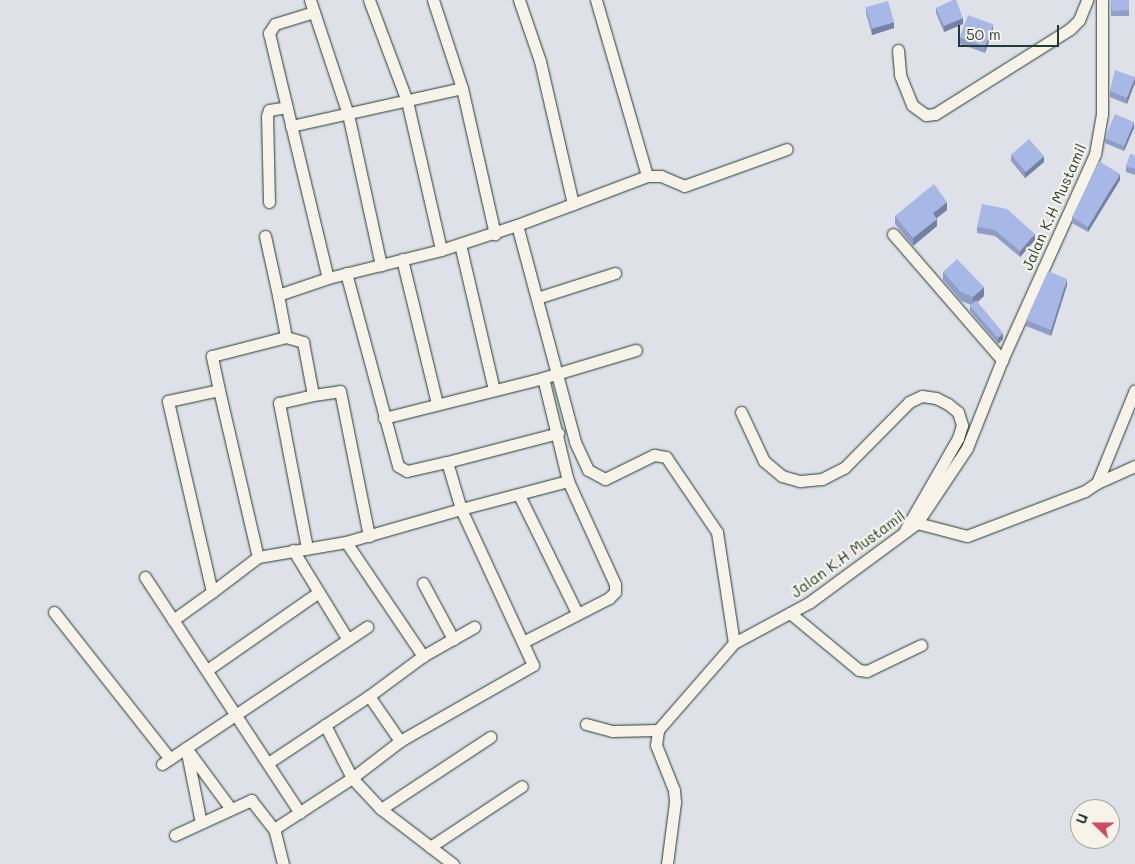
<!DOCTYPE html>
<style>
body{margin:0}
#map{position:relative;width:1135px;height:864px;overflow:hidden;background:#dfe1e8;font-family:Mali,sans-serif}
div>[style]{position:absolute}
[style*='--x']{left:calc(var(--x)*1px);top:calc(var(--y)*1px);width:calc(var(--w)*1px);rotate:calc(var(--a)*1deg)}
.roads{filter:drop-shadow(0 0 1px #1f3d34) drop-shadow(0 0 1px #1f3d34)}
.minor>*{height:11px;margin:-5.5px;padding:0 5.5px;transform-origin:5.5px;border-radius:5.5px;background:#f7f3e8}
.wall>*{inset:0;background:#909ec7;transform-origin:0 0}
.shaded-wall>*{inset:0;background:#7581a2}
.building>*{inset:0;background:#a7b8e7;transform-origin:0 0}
span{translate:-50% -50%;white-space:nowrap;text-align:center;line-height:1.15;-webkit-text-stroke:4.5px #f7f3e8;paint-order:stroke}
.street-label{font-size:15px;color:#1f3d34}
.north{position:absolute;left:1070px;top:799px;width:50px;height:50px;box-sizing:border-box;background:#f7f3e8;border:1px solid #a1aaa0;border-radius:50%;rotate:292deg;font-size:14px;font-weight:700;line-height:20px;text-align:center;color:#1f3d34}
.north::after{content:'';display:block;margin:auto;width:18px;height:22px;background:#d1495b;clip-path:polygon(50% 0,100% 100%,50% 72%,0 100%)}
.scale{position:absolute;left:958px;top:25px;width:101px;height:22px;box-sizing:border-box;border:2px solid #1f3d34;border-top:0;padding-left:6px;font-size:15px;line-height:18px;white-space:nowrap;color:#1f3d34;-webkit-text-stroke:4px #f7f3e8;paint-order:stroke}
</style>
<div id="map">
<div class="roads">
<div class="minor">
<div style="--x:310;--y:0;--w:120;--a:71.6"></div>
<div style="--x:348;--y:114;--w:155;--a:77.7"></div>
<div style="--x:369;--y:0;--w:108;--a:69.4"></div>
<div style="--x:407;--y:101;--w:153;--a:77.1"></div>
<div style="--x:433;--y:0;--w:93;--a:71.8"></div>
<div style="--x:519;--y:0;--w:65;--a:71"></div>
<div style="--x:540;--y:61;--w:147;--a:77"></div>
<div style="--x:573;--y:204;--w:60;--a:159.4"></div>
<div style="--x:517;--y:225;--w:225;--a:75"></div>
<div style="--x:575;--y:442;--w:31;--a:65"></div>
<div style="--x:588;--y:470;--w:19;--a:28"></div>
<div style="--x:605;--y:479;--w:55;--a:-26.1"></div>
<div style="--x:654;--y:455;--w:12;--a:9"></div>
<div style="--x:666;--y:457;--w:91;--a:55.8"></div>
<div style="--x:717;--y:532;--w:112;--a:81.3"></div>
<div style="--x:596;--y:0;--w:183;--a:73.8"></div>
<div style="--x:314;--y:12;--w:41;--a:162.9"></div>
<div style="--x:275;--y:24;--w:11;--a:124"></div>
<div style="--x:269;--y:33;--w:252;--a:76.5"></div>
<div style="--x:328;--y:278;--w:116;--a:-13.9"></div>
<div style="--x:441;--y:250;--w:80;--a:-18.2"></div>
<div style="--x:898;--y:50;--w:25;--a:85"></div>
<div style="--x:900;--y:75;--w:32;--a:68"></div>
<div style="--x:912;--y:105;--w:17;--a:36"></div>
<div style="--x:926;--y:115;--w:9;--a:-6"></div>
<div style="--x:935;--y:114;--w:160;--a:-32.2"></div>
<div style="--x:1070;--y:29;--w:13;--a:-45"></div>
<div style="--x:1079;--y:20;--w:22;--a:-68"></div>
<div style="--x:291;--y:126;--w:175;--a:-12.5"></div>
<div style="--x:462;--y:88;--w:150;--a:77.3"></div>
<div style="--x:269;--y:202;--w:86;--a:-91.3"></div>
<div style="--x:267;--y:116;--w:6;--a:-72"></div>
<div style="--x:269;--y:110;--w:18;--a:-9"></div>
<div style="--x:573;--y:204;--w:79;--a:-20.7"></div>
<div style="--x:647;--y:176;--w:14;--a:0"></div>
<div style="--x:661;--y:176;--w:25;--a:23"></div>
<div style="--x:684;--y:186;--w:109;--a:-19.8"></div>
<div style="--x:893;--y:234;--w:167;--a:49.1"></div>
<div style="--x:265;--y:236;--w:60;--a:77.6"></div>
<div style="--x:460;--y:244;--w:150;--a:76.9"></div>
<div style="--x:402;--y:259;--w:149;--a:76.4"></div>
<div style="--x:346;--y:273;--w:200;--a:74.9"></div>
<div style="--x:398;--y:466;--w:10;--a:29"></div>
<div style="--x:407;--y:471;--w:41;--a:-12.7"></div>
<div style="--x:447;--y:462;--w:49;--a:73.4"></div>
<div style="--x:461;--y:509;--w:111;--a:-14.7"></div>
<div style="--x:568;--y:481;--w:106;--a:-103.6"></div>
<div style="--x:537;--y:298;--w:82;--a:-17.8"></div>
<div style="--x:286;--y:337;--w:18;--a:16"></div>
<div style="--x:303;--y:342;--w:54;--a:79.3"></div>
<div style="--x:219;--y:390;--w:171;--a:76.9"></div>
<div style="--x:741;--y:412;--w:54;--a:64.9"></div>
<div style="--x:764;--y:461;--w:23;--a:40"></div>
<div style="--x:782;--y:476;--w:19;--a:16"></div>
<div style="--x:800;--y:481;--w:22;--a:-5"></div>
<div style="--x:822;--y:479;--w:25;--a:-27"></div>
<div style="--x:844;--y:468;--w:93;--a:-45.4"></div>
<div style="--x:909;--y:402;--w:14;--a:-25"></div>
<div style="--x:922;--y:396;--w:14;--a:8"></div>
<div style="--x:936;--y:398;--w:13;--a:27"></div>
<div style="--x:948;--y:404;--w:13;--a:39"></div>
<div style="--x:958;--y:412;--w:14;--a:73"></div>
<div style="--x:962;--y:425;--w:14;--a:107"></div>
<div style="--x:958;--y:438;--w:106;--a:119.9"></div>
<div style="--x:384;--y:418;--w:164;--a:-14.1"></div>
<div style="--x:543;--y:378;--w:97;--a:-16.8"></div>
<div style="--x:447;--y:462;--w:115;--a:-14.6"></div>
<div style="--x:1097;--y:483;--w:42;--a:-24.1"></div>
<div style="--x:519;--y:495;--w:131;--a:63.8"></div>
<div style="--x:917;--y:523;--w:52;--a:14.6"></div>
<div style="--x:967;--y:536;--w:126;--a:-20.9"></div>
<div style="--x:1085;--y:491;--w:14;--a:-34"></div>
<div style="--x:1097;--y:483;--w:100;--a:-67.8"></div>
<div style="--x:346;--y:542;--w:138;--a:56"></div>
<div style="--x:423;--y:656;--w:67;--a:143.5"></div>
<div style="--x:369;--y:696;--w:55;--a:55.4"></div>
<div style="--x:307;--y:548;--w:148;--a:-100.9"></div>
<div style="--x:279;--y:403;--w:35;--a:-13"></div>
<div style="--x:313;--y:395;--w:27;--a:-8"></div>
<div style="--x:340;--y:391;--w:148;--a:78.7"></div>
<div style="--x:293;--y:550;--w:103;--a:58.5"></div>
<div style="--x:145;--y:577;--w:282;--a:56.7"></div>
<div style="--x:423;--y:583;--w:64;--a:61.8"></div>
<div style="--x:54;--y:612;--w:187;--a:51.7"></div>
<div style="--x:790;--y:613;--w:89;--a:39.6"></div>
<div style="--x:859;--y:670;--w:8;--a:7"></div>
<div style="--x:867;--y:671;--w:60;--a:-25.7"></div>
<div style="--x:173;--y:620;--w:48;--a:-35.7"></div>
<div style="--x:523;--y:642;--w:97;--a:-27.1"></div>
<div style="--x:609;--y:598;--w:8;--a:-45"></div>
<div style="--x:615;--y:592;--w:8;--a:-90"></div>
<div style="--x:615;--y:584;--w:113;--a:-114.5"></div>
<div style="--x:423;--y:656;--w:59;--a:-29.6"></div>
<div style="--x:207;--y:670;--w:136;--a:-34.9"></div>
<div style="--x:586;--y:724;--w:27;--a:15"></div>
<div style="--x:612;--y:731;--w:46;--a:-1.2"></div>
<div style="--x:325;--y:725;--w:59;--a:63"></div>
<div style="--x:352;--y:778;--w:42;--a:46.9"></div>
<div style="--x:381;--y:809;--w:91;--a:37.4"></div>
<div style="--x:186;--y:748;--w:76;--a:78.7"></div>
<div style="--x:189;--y:752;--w:71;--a:53.6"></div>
<div style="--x:268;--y:763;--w:121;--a:-33.6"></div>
<div style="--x:162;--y:764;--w:247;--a:-33.8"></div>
<div style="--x:381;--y:809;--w:131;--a:-33.4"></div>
<div style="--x:175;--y:835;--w:84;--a:-24.7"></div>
<div style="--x:251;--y:800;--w:37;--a:52"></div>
<div style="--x:430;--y:847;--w:110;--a:-33.5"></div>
<div style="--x:283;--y:864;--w:36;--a:-104"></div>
<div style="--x:274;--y:829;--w:93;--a:-33.2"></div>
<div style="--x:352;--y:778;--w:61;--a:-37.6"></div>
<div style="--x:400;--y:741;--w:153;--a:-29.7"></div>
<div style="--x:533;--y:665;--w:172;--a:-114.8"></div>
<div style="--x:461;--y:509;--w:120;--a:164"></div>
<div style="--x:346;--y:542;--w:89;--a:170.3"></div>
<div style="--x:258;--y:557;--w:58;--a:142.7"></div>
<div style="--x:212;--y:592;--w:196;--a:-103"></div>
<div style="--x:168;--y:401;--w:52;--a:-12.2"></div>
<div style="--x:219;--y:390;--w:35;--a:-102"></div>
<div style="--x:212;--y:356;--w:76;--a:-14.4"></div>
<div style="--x:286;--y:337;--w:43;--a:-100.8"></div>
<div style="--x:278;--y:295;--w:53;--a:-18.8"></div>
<div style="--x:667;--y:864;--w:63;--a:-82.6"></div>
<div style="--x:675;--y:802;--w:12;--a:-95"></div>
<div style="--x:674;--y:790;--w:48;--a:-111.8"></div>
<div style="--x:656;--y:745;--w:15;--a:-82"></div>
<div style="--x:658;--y:730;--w:116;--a:-48.9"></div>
<div style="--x:734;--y:643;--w:86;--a:-28.3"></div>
<div style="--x:810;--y:602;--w:133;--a:-36.4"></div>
<div style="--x:917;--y:523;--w:90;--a:-56.3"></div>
<div style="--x:967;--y:448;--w:95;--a:-68.3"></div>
<div style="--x:1002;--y:360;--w:226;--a:-65.7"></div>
<div style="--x:1095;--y:154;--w:41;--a:-80.1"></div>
<div style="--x:1102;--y:114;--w:114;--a:-90"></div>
</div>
</div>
<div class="wall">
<div style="left:1111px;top:0;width:18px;height:16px"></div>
<div style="clip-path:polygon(866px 7px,894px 28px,872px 35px,866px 13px)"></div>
<div style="clip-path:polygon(936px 8px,963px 24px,944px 32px,936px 13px)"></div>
<div style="clip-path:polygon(993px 29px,985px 53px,960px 44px,960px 38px)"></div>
<div style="clip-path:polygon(1135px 77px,1127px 104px,1110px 97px,1110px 91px)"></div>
<div style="clip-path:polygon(1134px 128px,1124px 151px,1105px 143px,1105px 138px)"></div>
<div style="clip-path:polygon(1011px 155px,1044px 162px,1025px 178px,1011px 161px)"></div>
<div style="clip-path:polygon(1135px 155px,1135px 175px,1126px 172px,1126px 166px)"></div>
<div style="clip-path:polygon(1120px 180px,1088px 232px,1072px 223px,1072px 217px)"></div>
<div style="clip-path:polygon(1007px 209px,1035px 240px,1020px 257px,995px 236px,977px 233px,977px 227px)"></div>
<div style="clip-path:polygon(947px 210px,937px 218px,937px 226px,913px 246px,895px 224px,895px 216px)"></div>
<div style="clip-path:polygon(943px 272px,984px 296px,977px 302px,1003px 339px,998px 344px,970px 311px,970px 306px,971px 305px,961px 301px,943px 280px)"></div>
<div style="clip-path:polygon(1067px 285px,1051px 336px,1026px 326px,1026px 320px)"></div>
</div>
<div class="shaded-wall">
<div style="clip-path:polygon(963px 18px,963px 24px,944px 32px,944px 26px)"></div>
<div style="clip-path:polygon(894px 22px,894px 28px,872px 35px,872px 29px)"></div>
<div style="clip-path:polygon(993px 24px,993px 29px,985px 53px,985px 47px)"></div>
<div style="clip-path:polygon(1135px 78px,1135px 83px,1127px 104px,1127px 98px)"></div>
<div style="clip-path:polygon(1134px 122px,1134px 128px,1124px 151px,1124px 145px)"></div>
<div style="clip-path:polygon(1044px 156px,1044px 162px,1025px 178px,1025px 172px)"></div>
<div style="clip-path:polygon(1120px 174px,1120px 180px,1088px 232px,1088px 227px)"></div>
<div style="clip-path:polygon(947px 202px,947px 210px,933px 221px,933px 213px)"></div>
<div style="clip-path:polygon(937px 219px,937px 226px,913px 246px,913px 238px)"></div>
<div style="clip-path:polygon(1035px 234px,1035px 240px,1020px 257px,1020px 251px)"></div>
<div style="clip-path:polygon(1067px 279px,1067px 285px,1051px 336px,1051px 330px)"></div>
<div style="clip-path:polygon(984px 287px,984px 296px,973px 306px,973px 297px)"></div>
<div style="clip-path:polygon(1003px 333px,1003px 339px,998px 344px,998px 338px)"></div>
</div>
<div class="building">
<div style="clip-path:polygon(953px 0,956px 0,963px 18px,944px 26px,936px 8px)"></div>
<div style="clip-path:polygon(1111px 0,1129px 0,1129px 10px,1112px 11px)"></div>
<div style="left:888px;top:1px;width:22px;height:23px;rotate:74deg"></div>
<div style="left:968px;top:15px;width:27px;height:24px;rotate:20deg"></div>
<div style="clip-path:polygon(1115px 70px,1135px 77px,1127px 98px,1110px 91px)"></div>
<div style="left:1115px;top:114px;width:21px;height:26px;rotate:23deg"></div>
<div style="left:1029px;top:139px;width:23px;height:24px;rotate:49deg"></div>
<div style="clip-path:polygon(1130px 154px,1135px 155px,1135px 169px,1126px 166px)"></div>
<div style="clip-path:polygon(1099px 161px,1120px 174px,1088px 227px,1072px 217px)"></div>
<div style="clip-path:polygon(934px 184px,947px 202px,933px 213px,937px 219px,913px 238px,895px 216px)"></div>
<div style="clip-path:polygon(982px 204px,1007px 209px,1035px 234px,1020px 251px,995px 230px,977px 227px)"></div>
<div style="clip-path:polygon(957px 259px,984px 287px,973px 297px,961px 292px,943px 272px)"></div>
<div style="clip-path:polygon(1048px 271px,1067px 279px,1051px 330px,1026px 320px)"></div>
<div style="clip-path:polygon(976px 300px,1003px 333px,998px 338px,970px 306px)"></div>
</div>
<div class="street-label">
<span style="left:1054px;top:207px;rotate:-66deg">Jalan K.H Mustamil</span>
<span style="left:848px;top:554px;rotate:-36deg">Jalan K.H Mustamil</span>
</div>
<div class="north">U</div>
<div class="scale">50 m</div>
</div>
